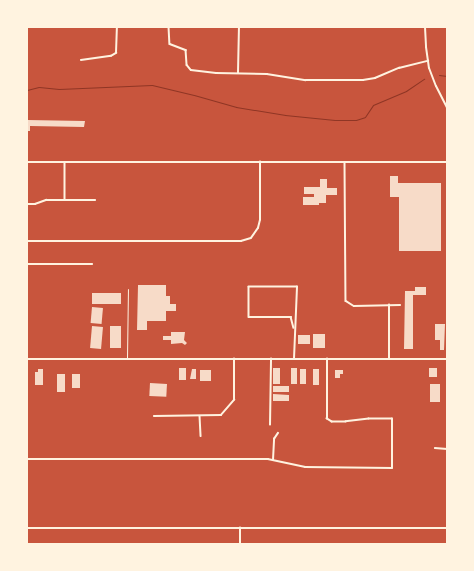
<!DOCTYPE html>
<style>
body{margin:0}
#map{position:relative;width:474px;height:571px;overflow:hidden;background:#c8553d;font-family:"Exo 2",sans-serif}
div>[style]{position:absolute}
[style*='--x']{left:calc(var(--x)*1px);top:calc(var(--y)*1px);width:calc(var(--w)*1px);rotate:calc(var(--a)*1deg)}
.stream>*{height:1px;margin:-0.5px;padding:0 0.5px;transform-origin:0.5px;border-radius:0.5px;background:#8f3625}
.building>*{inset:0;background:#f7dbc8;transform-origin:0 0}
.service>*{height:1px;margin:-0.5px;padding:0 0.5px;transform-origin:0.5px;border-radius:0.5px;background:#fff3e0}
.minor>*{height:1.5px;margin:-0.75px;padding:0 0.75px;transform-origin:0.75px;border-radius:0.75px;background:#fff3e0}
.tertiary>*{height:2px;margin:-1px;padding:0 1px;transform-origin:1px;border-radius:1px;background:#fff3e0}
.primary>*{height:2.5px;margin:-1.25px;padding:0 1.25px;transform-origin:1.25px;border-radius:1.25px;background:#fff3e0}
span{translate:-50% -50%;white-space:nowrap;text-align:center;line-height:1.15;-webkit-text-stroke:3px #fff3e0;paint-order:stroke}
.frame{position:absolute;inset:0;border:28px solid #fff3e0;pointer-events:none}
</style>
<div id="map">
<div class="stream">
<div style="--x:439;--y:75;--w:8;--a:7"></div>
<div style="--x:27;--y:90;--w:12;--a:-14"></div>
<div style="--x:39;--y:87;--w:20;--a:6"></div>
<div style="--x:59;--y:89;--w:93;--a:-2.5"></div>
<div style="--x:152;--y:85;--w:43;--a:13.4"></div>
<div style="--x:194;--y:95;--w:44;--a:15.9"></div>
<div style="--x:236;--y:107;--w:50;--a:9.3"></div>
<div style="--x:285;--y:115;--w:50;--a:5.7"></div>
<div style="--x:335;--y:120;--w:21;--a:0"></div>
<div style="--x:356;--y:120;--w:9;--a:-18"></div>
<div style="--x:365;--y:117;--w:14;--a:-56"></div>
<div style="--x:373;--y:105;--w:36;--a:-23"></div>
<div style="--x:406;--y:91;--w:22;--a:-34"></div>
</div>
<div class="building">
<div style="clip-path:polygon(27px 120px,85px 121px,84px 127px,30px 126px,30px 131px,27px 131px)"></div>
<div style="clip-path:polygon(390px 176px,398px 176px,398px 183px,441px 183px,441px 251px,399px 251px,399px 197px,390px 197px)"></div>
<div style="clip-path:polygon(320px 179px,327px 179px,327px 188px,337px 188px,337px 195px,326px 195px,326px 203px,319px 203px,319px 205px,303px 205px,303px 197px,314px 197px,314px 194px,304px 194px,304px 187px,320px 187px)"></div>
<div style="clip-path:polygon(138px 285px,166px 285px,166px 296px,170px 296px,170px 304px,176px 304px,176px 311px,166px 311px,166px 321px,147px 321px,147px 330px,137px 330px)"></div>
<div style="clip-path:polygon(415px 287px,426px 287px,426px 295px,413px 295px,413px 349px,404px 349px,405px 291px,415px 291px)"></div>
<div style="left:92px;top:293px;width:29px;height:11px"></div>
<div style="left:92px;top:307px;width:11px;height:16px;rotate:5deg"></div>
<div style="clip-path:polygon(435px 324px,445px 324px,444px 350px,440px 350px,440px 340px,435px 340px)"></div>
<div style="left:92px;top:326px;width:11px;height:22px;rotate:5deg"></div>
<div style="left:110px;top:326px;width:11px;height:22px"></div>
<div style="clip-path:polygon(171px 332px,185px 332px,184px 340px,187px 343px,185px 345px,182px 343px,171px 344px,171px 340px,163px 340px,163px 336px,171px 336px)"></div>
<div style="left:313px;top:334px;width:12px;height:14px"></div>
<div style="left:298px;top:335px;width:12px;height:9px"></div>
<div style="left:179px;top:368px;width:7px;height:12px"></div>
<div style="left:273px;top:368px;width:7px;height:16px"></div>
<div style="left:291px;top:368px;width:6px;height:16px"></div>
<div style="left:429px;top:368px;width:8px;height:9px"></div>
<div style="clip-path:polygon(38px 369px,43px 369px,43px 385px,35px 385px,35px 372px,38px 372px)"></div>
<div style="clip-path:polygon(192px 369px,196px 369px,196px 379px,190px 379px)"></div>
<div style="left:300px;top:369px;width:6px;height:15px"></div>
<div style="left:313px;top:369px;width:6px;height:16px"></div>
<div style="left:200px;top:370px;width:11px;height:11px"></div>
<div style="clip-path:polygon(335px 370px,343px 370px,343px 374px,340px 374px,340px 378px,335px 378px)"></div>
<div style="left:65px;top:374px;width:18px;height:8px;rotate:90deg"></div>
<div style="left:72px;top:374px;width:8px;height:14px"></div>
<div style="left:150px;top:383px;width:17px;height:13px;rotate:3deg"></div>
<div style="left:430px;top:384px;width:10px;height:18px"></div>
<div style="left:273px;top:386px;width:16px;height:6px"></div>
<div style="clip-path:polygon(273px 394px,289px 395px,289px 401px,273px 401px)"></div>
</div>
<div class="service">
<div style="--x:127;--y:358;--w:69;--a:-89.2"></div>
</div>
<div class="minor">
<div style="--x:169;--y:27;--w:17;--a:87"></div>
<div style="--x:170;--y:44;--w:17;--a:21"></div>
<div style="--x:186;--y:50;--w:15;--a:86"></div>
<div style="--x:187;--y:65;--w:6;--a:51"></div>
<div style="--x:191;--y:70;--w:25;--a:7"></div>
<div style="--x:216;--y:73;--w:51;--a:1.1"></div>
<div style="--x:267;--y:74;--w:39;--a:9"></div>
<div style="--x:306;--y:80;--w:57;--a:0"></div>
<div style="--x:363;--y:80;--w:12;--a:-9"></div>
<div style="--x:375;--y:78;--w:26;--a:-23"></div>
<div style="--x:399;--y:68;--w:30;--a:-14"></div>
<div style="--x:81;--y:60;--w:30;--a:-8"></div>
<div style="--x:111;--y:56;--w:6;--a:-31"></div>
<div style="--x:116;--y:53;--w:26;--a:-88"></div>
<div style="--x:238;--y:73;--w:46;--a:-88.8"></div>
<div style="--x:65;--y:162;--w:38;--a:90"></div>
<div style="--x:345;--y:163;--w:138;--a:89.6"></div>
<div style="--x:346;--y:301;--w:9;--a:32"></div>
<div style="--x:354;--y:306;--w:46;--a:-1.2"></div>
<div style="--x:27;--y:204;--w:8;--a:0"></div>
<div style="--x:35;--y:204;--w:12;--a:-20"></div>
<div style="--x:46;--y:200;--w:49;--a:0"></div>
<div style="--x:27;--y:241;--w:214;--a:0"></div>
<div style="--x:241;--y:241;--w:10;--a:-17"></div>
<div style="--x:251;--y:238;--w:12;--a:-55"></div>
<div style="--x:258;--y:228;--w:8;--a:-76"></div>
<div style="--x:260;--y:220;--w:58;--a:-90"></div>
<div style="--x:27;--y:264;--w:65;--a:0"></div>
<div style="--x:294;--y:359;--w:72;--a:-87.6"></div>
<div style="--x:297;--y:287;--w:48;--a:180"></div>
<div style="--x:249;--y:287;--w:30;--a:90"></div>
<div style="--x:249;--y:317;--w:42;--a:0"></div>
<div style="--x:291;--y:317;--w:11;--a:75"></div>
<div style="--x:389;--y:359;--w:54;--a:-90"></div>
<div style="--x:154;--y:416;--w:67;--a:-0.9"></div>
<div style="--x:221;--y:415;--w:20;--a:-49"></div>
<div style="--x:234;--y:400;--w:41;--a:-90"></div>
<div style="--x:200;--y:416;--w:20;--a:87"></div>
<div style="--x:270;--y:425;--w:66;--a:-89.1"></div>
<div style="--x:435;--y:448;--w:12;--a:5"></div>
<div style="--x:27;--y:459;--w:241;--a:0"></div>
<div style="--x:268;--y:459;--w:38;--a:12"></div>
<div style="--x:305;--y:467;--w:87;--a:0.7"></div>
<div style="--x:392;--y:468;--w:49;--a:-90"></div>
<div style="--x:392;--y:419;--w:23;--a:180"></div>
<div style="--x:369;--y:419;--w:23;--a:173"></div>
<div style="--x:346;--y:422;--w:14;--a:180"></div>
<div style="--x:332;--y:422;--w:6;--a:-149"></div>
<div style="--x:327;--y:419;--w:60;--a:-90"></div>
<div style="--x:273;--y:460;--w:21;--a:-87"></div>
<div style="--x:274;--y:439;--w:7;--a:-56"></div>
<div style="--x:27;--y:528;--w:420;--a:0"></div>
<div style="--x:240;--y:544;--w:16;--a:-90"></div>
</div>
<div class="tertiary">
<div style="--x:425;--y:27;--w:20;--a:87"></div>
<div style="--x:426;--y:47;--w:21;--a:82"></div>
<div style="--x:429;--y:68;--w:19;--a:69"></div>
<div style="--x:436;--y:86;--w:25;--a:63"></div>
<div style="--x:27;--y:162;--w:420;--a:0"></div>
</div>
<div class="primary">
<div style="--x:27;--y:359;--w:420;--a:0"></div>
</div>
<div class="frame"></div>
</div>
